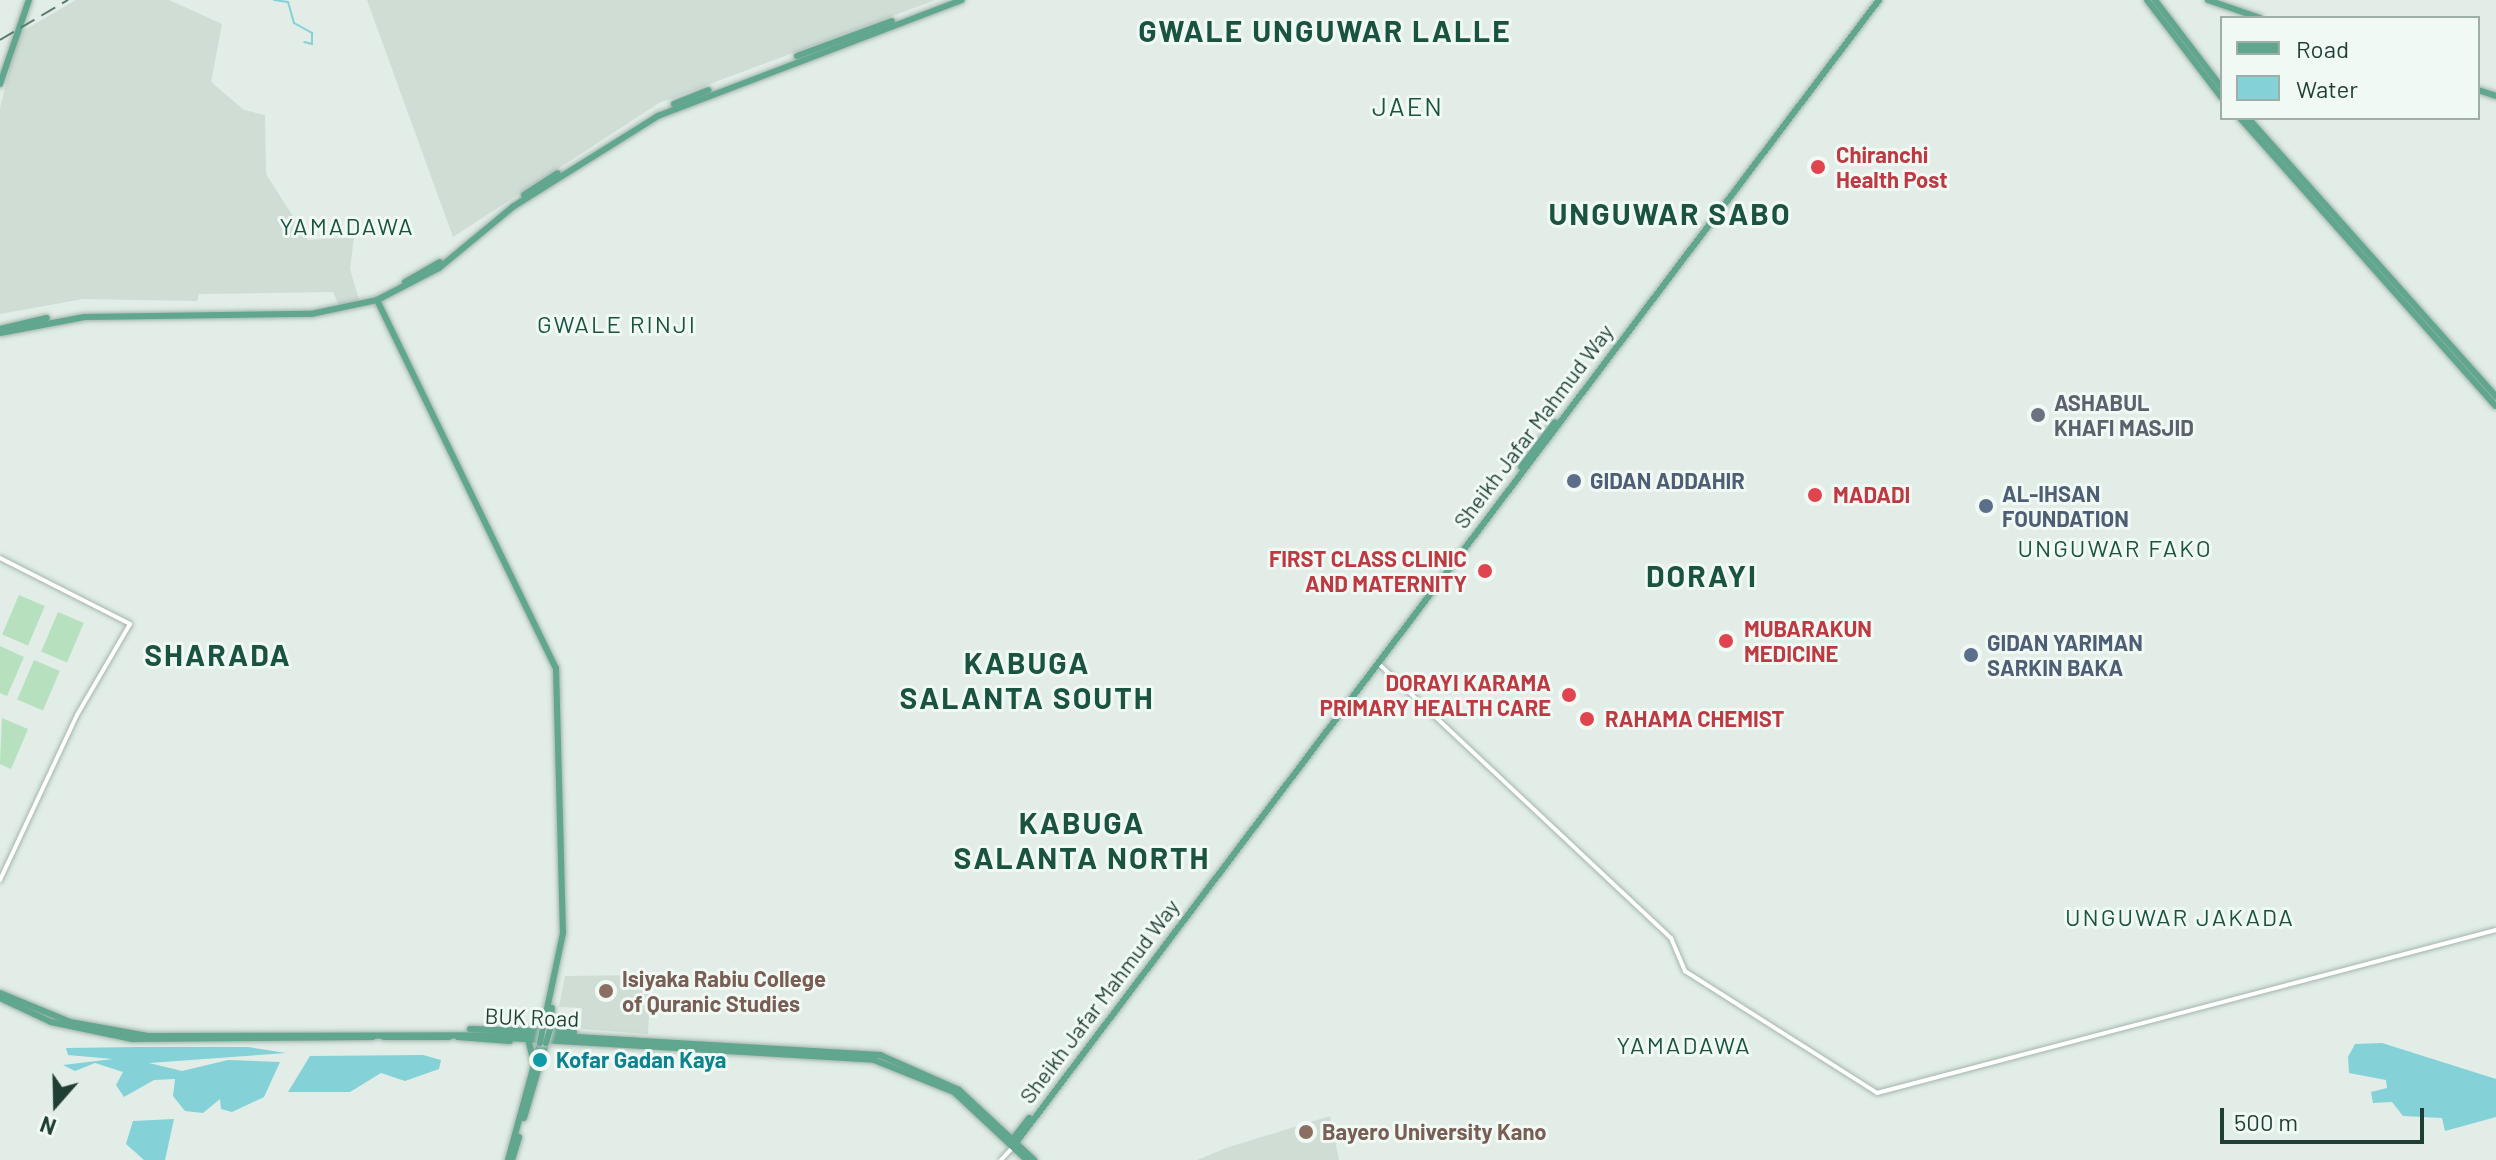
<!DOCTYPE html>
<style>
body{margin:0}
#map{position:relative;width:2496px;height:1160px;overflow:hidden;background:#e1ede6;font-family:Barlow,sans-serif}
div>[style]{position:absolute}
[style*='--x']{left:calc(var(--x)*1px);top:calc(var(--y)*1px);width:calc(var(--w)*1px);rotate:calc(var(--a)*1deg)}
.built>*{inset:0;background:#cfddd5}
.green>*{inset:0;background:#b7e0bf;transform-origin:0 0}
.water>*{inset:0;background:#84d1d7}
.stream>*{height:2px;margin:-1px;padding:0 1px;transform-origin:1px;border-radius:1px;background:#84d1d7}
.roads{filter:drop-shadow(0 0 2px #a3b5ad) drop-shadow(0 0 2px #a3b5ad)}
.minor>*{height:4px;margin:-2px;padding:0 2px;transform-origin:2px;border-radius:2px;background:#fff}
.major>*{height:6px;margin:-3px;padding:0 3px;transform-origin:3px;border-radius:3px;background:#61a68f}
.rail>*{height:2px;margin-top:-1px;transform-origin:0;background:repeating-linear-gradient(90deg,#5a7b6f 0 16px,transparent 0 24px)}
.bridges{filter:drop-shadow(0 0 2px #c0c9c6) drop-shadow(0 0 2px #c0c9c6)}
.major-bridge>*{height:6px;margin:-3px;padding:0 3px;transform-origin:3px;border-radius:3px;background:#61a68f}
.dots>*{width:22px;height:22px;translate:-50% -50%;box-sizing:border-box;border:4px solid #f1f9f5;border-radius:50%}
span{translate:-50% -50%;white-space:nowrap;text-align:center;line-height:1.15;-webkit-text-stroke:6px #f1f9f5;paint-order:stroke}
.health-label{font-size:22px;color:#be3a42;font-weight:700}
.left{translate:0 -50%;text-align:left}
.right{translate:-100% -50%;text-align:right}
.worship-label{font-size:22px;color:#5b616d;font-weight:700}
.street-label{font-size:22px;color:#1f3f34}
.service-label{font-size:22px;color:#4e5e75;font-weight:700}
.education-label{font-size:22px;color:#785e54;font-weight:700}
.culture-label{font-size:22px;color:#0d838f;font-weight:700}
.neighbourhood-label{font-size:24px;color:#1a5340;letter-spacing:2px}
.quarter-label{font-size:26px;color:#1a5340;letter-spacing:2px}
.district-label{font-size:30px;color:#1a5340;font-weight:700;letter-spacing:2px}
.legend{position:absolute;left:2220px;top:16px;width:260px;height:104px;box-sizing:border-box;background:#f1f9f5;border:2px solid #9dafa8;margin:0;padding:10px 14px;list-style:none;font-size:24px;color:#1f3f34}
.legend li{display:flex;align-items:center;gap:16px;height:40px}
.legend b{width:40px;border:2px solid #9dafa8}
.north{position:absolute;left:16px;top:1064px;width:80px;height:80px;-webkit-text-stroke:6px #f1f9f5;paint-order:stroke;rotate:200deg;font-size:22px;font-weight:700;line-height:32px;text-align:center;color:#1f3f34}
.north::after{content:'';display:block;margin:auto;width:28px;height:36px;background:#1f3f34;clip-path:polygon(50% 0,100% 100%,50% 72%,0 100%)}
.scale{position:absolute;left:2220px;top:1108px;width:204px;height:36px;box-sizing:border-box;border:4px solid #1f3f34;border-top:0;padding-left:10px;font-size:24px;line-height:28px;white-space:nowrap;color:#1f3f34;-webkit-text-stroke:6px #f1f9f5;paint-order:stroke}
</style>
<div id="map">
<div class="built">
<div style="clip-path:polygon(76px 0,169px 0,222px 24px,211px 82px,244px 110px,265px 115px,266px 174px,308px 240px,354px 237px,350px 269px,359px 300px,339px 306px,333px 292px,199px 294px,197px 301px,83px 299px,0 314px,0 108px,19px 33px)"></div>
<div style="clip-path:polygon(367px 0,935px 0,659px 103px,453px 237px)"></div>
<div style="clip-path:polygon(651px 975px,648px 1034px,581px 1029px,582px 1008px,559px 1007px,565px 976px)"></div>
<div style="clip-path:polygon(1330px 1116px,1339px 1160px,1197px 1160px,1229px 1147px)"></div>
</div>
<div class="green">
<div style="left:19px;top:595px;width:28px;height:43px;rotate:23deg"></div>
<div style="left:58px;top:612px;width:28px;height:43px;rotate:23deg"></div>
<div style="clip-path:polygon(0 646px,24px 657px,7px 696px,0 693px)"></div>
<div style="left:34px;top:660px;width:28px;height:43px;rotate:23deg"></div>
<div style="clip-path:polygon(2px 718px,28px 729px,11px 769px,0 764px)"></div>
</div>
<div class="water">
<div style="clip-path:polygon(2382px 1043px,2496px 1079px,2496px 1117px,2445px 1131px,2442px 1118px,2403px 1116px,2392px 1102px,2373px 1103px,2371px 1092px,2387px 1088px,2386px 1080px,2349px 1073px,2348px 1057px,2355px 1044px)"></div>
<div style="clip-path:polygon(139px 1047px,248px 1047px,286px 1053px,149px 1063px,182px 1071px,228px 1060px,280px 1062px,264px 1097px,232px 1112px,221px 1109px,220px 1099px,203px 1113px,185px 1111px,173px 1096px,175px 1079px,154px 1080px,124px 1097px,116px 1085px,123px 1072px,95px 1063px,75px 1071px,63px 1065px,113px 1059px,68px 1055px,66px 1048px)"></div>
<div style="clip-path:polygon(423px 1055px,441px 1060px,439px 1069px,405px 1081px,381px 1073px,350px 1092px,288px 1092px,310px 1056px)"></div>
<div style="clip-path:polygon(133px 1121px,174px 1119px,165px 1160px,144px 1160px,126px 1144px)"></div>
</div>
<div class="stream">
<div style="--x:274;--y:0;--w:14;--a:8"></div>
<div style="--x:288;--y:2;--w:22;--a:74"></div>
<div style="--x:294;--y:23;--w:21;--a:29"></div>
<div style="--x:312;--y:33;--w:11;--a:90"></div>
<div style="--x:312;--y:44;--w:8;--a:-166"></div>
</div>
<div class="roads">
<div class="minor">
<div style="--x:0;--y:558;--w:146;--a:26.9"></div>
<div style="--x:130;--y:624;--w:105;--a:120.2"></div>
<div style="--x:77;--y:715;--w:182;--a:115"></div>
<div style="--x:1378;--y:663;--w:402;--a:43.2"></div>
<div style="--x:1671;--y:938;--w:36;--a:67"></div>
<div style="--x:1685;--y:971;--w:227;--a:32.4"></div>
<div style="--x:1877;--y:1093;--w:640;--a:-14.75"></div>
<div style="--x:1001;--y:1160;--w:18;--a:-47"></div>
</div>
<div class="major">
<div style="--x:2147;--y:0;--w:123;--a:52.6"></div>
<div style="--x:2155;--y:0;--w:111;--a:52.7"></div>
<div style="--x:2208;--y:0;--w:55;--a:19.1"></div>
<div style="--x:797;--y:56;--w:101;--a:-20.2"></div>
<div style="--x:0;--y:84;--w:89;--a:-71"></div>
<div style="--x:2478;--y:90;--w:19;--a:18"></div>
<div style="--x:674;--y:104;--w:37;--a:-22"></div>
<div style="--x:2240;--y:118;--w:385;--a:48.4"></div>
<div style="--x:2248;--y:118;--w:373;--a:48.3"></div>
<div style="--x:524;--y:195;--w:40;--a:-32.9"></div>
<div style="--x:405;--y:282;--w:40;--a:-29.7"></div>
<div style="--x:377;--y:300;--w:409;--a:64.1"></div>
<div style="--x:556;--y:668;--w:265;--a:88.5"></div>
<div style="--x:563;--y:933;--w:97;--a:101.9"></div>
<div style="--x:0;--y:329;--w:48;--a:-13.2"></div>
<div style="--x:0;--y:333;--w:86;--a:-10.7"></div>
<div style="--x:85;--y:317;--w:226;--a:-0.8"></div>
<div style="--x:311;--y:314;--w:67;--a:-12"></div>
<div style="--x:377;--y:300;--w:70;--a:-27.3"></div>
<div style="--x:439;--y:268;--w:97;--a:-39.6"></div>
<div style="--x:514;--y:206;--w:170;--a:-32"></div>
<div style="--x:658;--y:116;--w:325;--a:-20.9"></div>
<div style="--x:1521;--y:467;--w:56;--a:-52.9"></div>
<div style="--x:0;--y:993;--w:76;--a:22.5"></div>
<div style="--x:70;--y:1022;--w:79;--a:10.2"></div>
<div style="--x:148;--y:1036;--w:394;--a:-0.1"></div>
<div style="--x:542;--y:1035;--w:339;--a:3.4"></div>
<div style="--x:880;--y:1055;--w:86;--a:23.9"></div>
<div style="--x:959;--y:1090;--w:103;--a:43"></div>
<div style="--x:0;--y:998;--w:56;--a:25.2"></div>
<div style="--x:51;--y:1022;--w:83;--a:11.9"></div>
<div style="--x:132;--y:1039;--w:241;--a:-0.5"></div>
<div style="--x:470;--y:1029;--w:104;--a:1.7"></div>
<div style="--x:550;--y:1029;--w:21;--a:-85"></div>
<div style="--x:384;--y:1037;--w:65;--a:0"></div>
<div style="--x:458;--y:1037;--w:52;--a:4.4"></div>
<div style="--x:508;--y:1038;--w:367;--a:3.4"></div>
<div style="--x:874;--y:1060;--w:86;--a:21.8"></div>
<div style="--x:954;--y:1092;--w:100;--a:43"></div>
<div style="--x:529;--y:1043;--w:25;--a:76"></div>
<div style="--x:524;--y:1118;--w:78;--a:-73.7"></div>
<div style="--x:1012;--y:1140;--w:28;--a:-52"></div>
<div style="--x:1015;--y:1144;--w:1434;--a:-52.94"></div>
<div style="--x:508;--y:1160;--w:121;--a:-74.7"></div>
<div style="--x:512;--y:1160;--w:24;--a:-73"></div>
</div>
</div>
<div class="rail">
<div style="--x:0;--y:40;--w:79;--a:-30.5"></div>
</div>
<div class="bridges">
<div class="major-bridge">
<div style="--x:540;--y:1043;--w:15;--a:-79"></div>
<div style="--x:546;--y:1043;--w:15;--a:-74"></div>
</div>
</div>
<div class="dots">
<div style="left:1818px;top:167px;background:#e0444e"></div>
<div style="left:2038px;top:415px;background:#6b7280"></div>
<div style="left:1574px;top:481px;background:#5c6f8a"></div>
<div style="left:1815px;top:495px;background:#e0444e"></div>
<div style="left:1986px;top:506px;background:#5c6f8a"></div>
<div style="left:1485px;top:571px;background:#e0444e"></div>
<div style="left:1726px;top:641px;background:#e0444e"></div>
<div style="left:1971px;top:655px;background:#5c6f8a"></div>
<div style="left:1569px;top:695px;background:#e0444e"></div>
<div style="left:1587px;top:719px;background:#e0444e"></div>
<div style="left:606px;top:991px;background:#8d6e63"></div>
<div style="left:540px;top:1060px;background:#0f9aa8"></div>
<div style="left:1306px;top:1132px;background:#8d6e63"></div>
</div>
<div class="health-label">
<span class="left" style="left:1836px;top:167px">Chiranchi<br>Health Post</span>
<span class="left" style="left:1833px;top:495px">MADADI</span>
<span class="right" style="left:1467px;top:571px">FIRST CLASS CLINIC<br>AND MATERNITY</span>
<span class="left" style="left:1744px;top:641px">MUBARAKUN<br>MEDICINE</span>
<span class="right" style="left:1551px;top:695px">DORAYI KARAMA<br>PRIMARY HEALTH CARE</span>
<span class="left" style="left:1605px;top:719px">RAHAMA CHEMIST</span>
</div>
<div class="worship-label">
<span class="left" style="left:2054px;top:415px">ASHABUL<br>KHAFI MASJID</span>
</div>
<div class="street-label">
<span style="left:1533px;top:426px;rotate:-53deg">Sheikh Jafar Mahmud Way</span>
<span style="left:1099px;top:1001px;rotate:-53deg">Sheikh Jafar Mahmud Way</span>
<span style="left:532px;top:1017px;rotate:2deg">BUK Road</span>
</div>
<div class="service-label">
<span class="left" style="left:1590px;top:481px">GIDAN ADDAHIR</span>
<span class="left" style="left:2002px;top:506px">AL-IHSAN<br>FOUNDATION</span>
<span class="left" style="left:1987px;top:655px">GIDAN YARIMAN<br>SARKIN BAKA</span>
</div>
<div class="education-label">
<span class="left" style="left:622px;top:991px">Isiyaka Rabiu College<br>of Quranic Studies</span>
<span class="left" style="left:1322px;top:1132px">Bayero University Kano</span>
</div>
<div class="culture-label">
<span class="left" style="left:556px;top:1060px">Kofar Gadan Kaya</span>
</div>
<div class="neighbourhood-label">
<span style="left:347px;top:226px">YAMADAWA</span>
<span style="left:617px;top:324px">GWALE RINJI</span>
<span style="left:2115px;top:548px">UNGUWAR FAKO</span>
<span style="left:2180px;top:917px">UNGUWAR JAKADA</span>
<span style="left:1684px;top:1045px">YAMADAWA</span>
</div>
<div class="quarter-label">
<span style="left:1408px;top:106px">JAEN</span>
</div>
<div class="district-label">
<span style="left:1325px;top:30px">GWALE UNGUWAR LALLE</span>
<span style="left:1670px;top:213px">UNGUWAR SABO</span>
<span style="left:1702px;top:575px">DORAYI</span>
<span style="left:218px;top:654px">SHARADA</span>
<span style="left:1027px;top:679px">KABUGA<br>SALANTA SOUTH</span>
<span style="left:1082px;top:839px">KABUGA<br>SALANTA NORTH</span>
</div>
<ul class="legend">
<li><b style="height:10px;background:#61a68f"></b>Road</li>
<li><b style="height:22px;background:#84d1d7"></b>Water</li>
</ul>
<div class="north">N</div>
<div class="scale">500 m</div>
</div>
